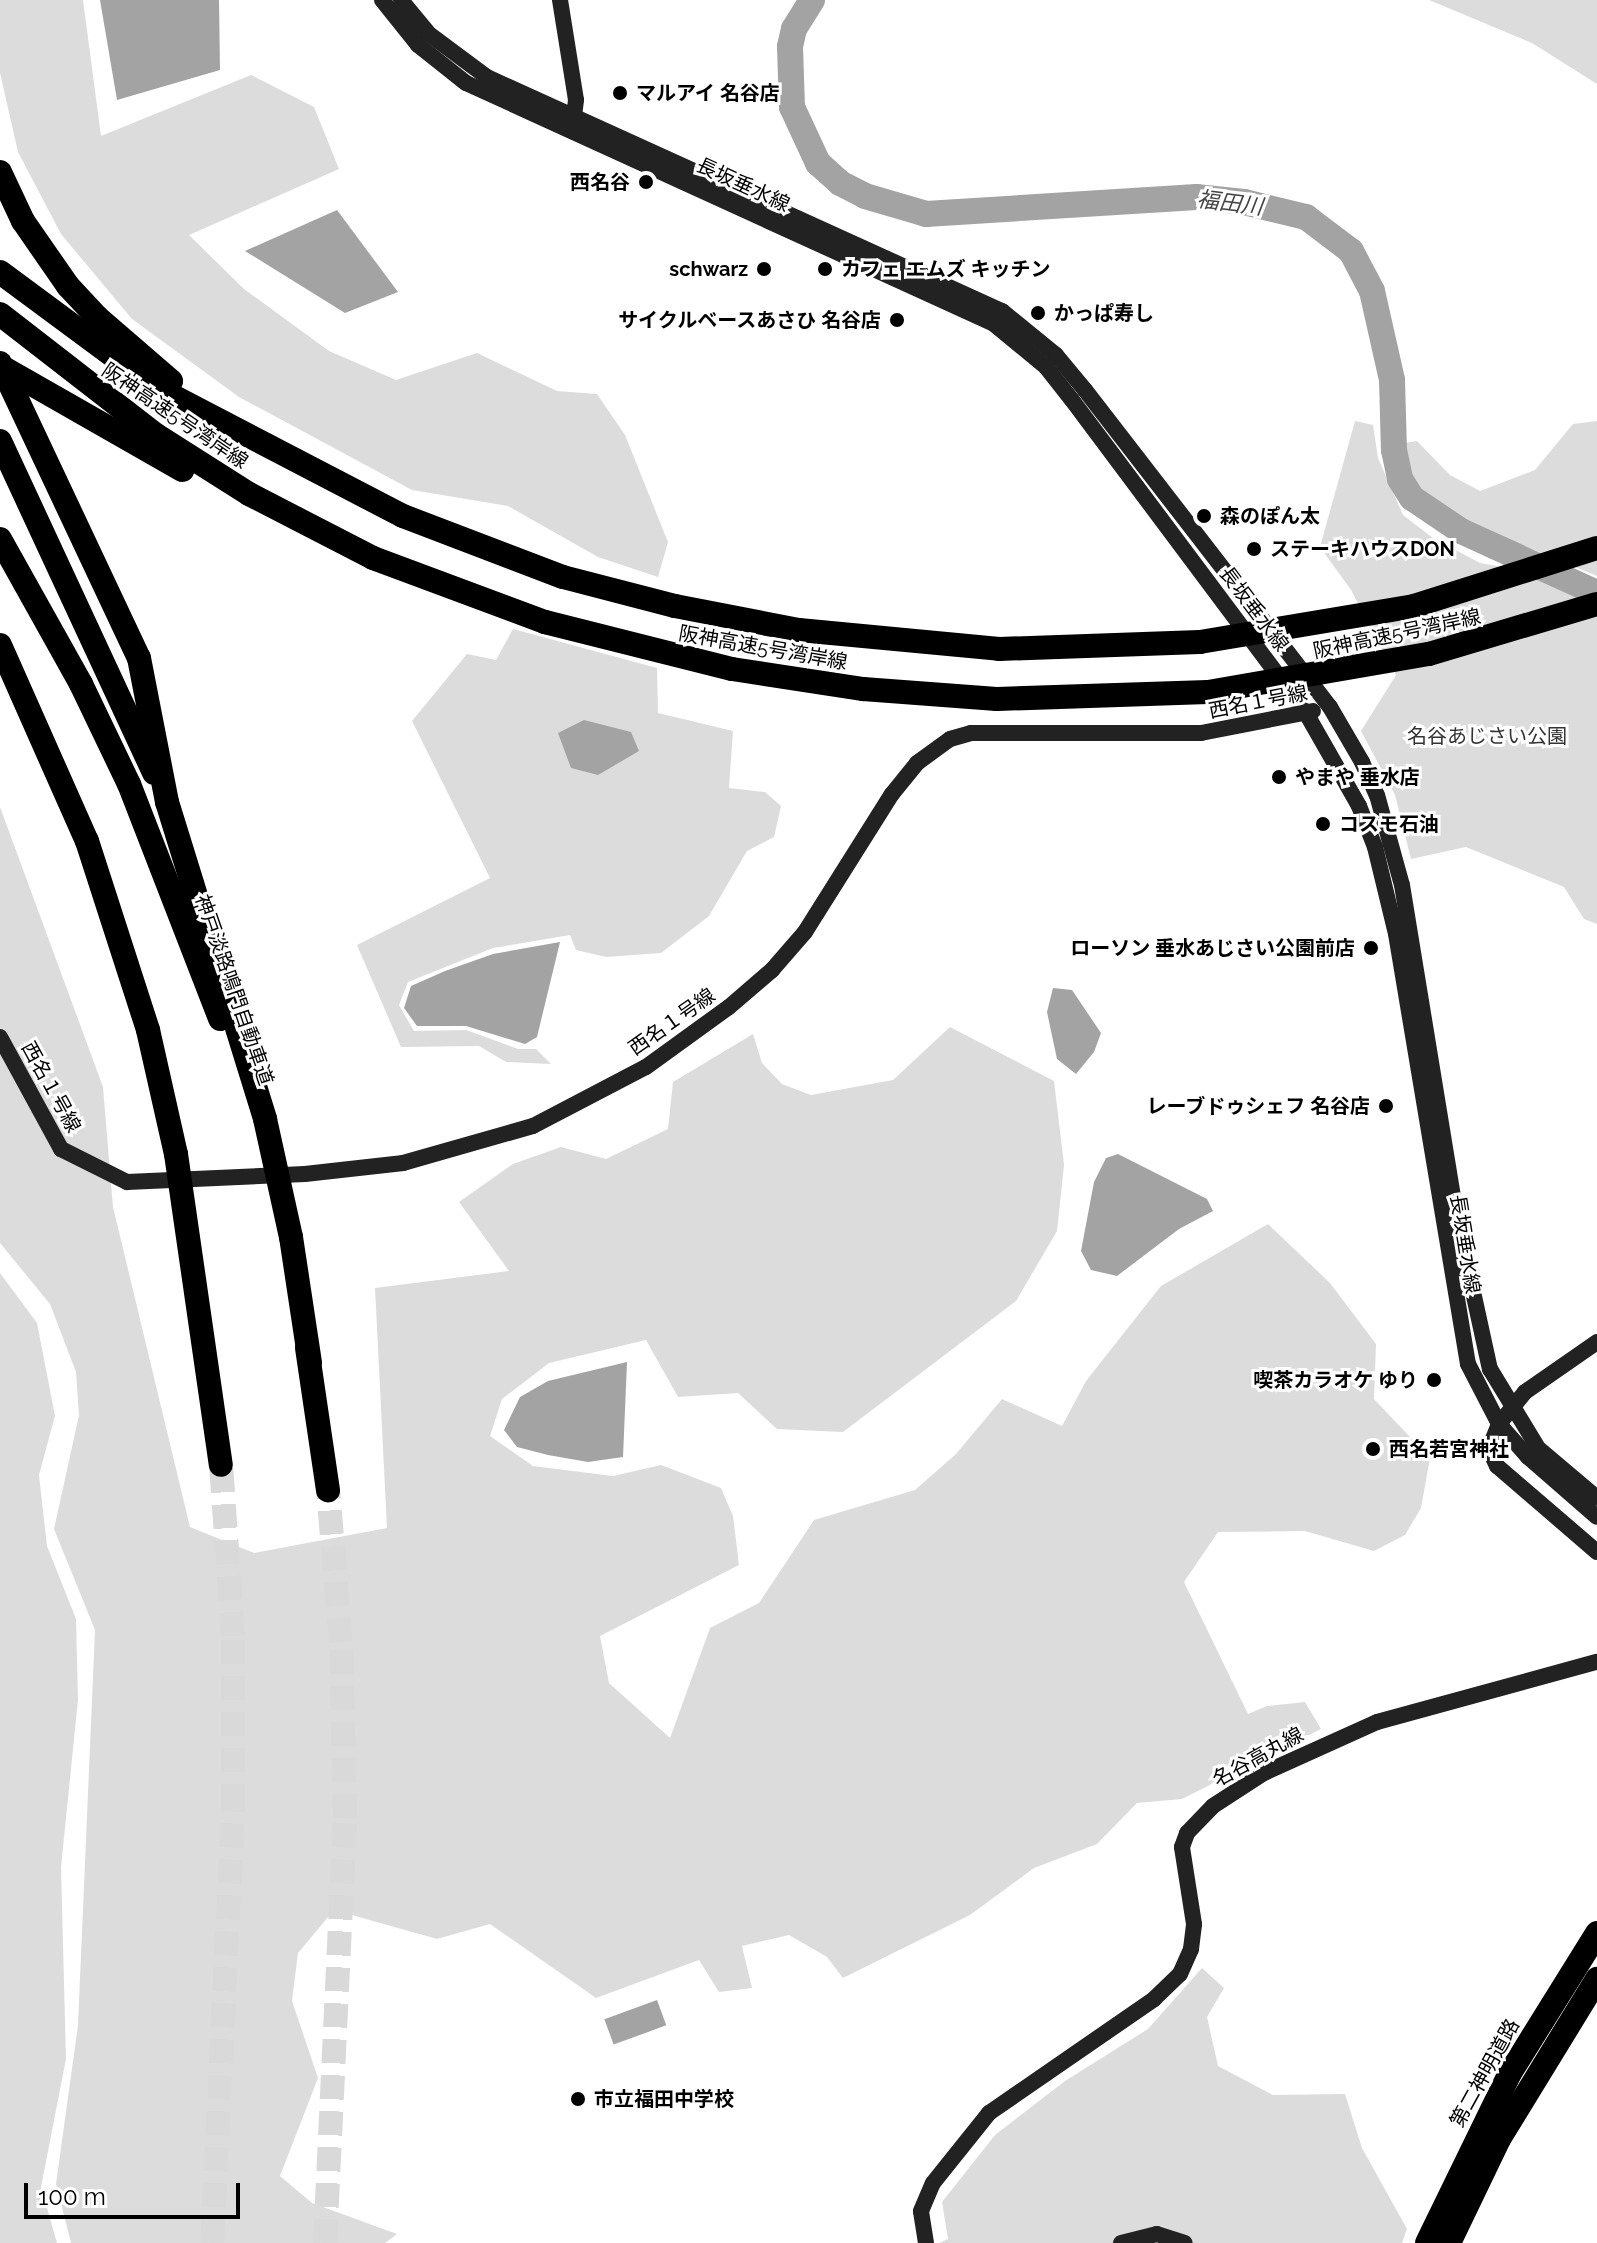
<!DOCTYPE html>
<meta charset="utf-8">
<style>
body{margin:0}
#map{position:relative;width:1597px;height:2243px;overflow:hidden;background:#fff;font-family:Raleway,"Noto Sans JP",sans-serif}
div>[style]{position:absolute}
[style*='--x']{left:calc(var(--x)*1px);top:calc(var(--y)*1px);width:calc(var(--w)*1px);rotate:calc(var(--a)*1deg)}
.green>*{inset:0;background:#dcdcdc}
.water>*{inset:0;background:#a3a3a3;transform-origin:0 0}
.river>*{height:26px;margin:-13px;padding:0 13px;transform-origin:13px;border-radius:13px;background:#a3a3a3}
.highway-tunnel>*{height:24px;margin-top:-12px;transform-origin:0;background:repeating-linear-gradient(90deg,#d9d9d9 0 24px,transparent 0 36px)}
.secondary>*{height:16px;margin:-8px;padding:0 8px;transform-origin:8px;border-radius:8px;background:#222}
.highway>*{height:24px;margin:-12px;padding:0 12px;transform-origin:12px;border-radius:12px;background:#000}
.dots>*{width:22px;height:22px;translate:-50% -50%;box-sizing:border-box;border:4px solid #fff;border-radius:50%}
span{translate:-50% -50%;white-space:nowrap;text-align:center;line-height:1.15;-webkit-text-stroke:6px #fff;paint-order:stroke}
.poi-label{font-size:20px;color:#000;font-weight:700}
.left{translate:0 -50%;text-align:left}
.right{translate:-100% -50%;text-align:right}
.street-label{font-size:20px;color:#000}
.park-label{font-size:20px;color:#333}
.water-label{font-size:22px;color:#444;font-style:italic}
.scale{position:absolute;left:24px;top:2183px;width:216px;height:36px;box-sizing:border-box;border:4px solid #000;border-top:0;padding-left:10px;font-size:24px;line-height:28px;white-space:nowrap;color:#000;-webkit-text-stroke:6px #fff;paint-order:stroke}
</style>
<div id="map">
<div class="green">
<div style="clip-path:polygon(0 0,83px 0,101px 136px,251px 75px,314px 107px,339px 169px,189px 235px,244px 289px,329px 351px,396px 380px,477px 353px,557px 391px,597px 394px,625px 435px,668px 542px,658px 577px,598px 557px,508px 506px,412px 490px,239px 397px,132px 319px,61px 234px,18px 152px,0 73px)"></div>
<div style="clip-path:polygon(1429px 0,1597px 0,1597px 84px,1532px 43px)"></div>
<div style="clip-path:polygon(1355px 421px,1373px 425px,1378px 458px,1403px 515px,1433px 538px,1480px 563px,1524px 571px,1597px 605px,1597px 924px,1584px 919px,1564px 887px,1466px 847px,1411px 859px,1395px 795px,1361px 731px,1396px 675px,1351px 590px,1320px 547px)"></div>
<div style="clip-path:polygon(1597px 421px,1597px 576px,1438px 510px,1420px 493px,1399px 444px,1417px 441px,1450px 475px,1480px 491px,1535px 470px,1573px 424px)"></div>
<div style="clip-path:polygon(513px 629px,657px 668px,658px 713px,733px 731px,729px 788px,765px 792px,781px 806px,774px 837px,747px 851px,709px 916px,661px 953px,606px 957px,576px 950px,570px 935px,493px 948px,408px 982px,399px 1005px,414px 1031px,466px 1030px,518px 1049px,536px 1049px,551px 1064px,506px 1062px,479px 1046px,401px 1047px,357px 945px,490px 878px,412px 721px,467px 654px,496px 660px)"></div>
<div style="clip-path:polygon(0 807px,103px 1087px,113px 1207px,190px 1527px,254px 1553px,387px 1528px,375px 1288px,509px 1271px,459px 1202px,513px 1164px,561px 1147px,606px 1159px,668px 1129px,673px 1082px,753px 1034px,762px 1063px,782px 1084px,811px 1095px,893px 1080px,950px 1027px,1054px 1081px,1064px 1165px,1057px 1231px,1016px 1301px,843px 1432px,777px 1429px,738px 1393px,678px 1397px,646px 1340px,549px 1363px,502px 1399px,490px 1436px,533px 1466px,613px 1476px,661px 1465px,721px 1488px,733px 1516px,739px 1565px,600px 1636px,609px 1683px,670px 1738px,710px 1628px,759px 1603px,814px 1520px,915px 1490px,956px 1454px,1002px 1399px,1062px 1426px,1086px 1381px,1161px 1286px,1268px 1224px,1330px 1283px,1376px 1344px,1374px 1399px,1430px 1458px,1421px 1508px,1405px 1535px,1374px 1551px,1305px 1531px,1218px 1532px,1184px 1582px,1248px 1714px,1267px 1706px,1305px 1702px,1321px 1729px,1182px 1799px,1137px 1803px,1097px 1844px,1034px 1868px,970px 1915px,843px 1978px,827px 1957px,789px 1935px,742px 1946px,752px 1988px,719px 1992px,699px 1960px,596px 1998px,490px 1924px,437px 1939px,334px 1910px,298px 1953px,292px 2001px,318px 2078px,280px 2176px,312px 2203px,397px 2234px,385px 2243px,71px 2243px,56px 2184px,78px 2025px,95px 1630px,54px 1529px,79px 1415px,76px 1372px,50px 1304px,0 1243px)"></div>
<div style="clip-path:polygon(0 1273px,37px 1323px,55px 1416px,39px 1475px,47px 1546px,76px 1619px,78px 1700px,61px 1867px,66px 2059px,41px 2187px,57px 2243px,0 2243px)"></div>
<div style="clip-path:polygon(1202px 1968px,1224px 1988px,1207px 2017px,1218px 2066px,1273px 2095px,1345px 2094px,1362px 2148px,1407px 2229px,1402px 2243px,939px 2243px,948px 2239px,942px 2202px,995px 2135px,1065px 2081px,1148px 2029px)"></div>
</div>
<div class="water">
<div style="clip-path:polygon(100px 0,219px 0,220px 70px,117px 100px)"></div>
<div style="clip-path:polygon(337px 210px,398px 292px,345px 313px,245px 251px)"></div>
<div style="clip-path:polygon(584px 720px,631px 732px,639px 751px,598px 775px,571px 768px,558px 733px)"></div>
<div style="clip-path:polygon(560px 942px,537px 1037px,525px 1044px,466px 1026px,417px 1026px,404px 1008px,411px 986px,445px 971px,493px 954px)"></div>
<div style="clip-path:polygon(1053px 988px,1072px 990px,1101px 1033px,1094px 1052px,1076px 1074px,1057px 1059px,1047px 1012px)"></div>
<div style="clip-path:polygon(1118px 1154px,1207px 1199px,1213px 1211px,1179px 1229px,1117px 1276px,1091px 1270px,1081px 1251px,1094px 1182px,1106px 1158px)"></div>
<div style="clip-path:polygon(627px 1362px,623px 1457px,588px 1462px,548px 1455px,517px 1447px,504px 1430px,520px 1397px,548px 1381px)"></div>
<div style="left:657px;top:2000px;width:27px;height:56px;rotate:70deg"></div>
</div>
<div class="river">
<div style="--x:812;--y:0;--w:34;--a:122"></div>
<div style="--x:794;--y:29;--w:18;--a:103"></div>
<div style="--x:790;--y:47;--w:60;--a:88.1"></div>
<div style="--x:792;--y:107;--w:62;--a:65.1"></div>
<div style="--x:818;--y:163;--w:30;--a:42"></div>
<div style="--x:840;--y:183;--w:28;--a:27"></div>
<div style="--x:865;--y:196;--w:64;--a:16.4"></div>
<div style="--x:926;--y:214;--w:271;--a:-3.6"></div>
<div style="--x:1196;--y:197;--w:48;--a:5.9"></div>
<div style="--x:1244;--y:202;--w:64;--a:13.6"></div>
<div style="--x:1306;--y:217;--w:56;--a:37.1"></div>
<div style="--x:1351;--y:251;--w:45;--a:62.3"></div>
<div style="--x:1372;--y:291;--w:91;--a:77.3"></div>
<div style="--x:1392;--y:380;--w:70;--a:88.4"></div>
<div style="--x:1394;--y:450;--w:30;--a:78"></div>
<div style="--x:1400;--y:479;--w:22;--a:58"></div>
<div style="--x:1412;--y:498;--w:59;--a:34"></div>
<div style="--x:1461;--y:531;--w:149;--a:24.5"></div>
</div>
<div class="highway-tunnel">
<div style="--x:212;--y:2243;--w:436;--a:-87.2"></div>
<div style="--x:233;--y:1808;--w:172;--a:-90"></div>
<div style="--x:233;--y:1636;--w:171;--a:-94"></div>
<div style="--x:325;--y:2243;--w:425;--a:-87.3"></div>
<div style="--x:345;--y:1818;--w:176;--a:-91.3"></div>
<div style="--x:341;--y:1642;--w:153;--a:-94.9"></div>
</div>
<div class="secondary">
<div style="--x:382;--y:0;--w:58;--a:51.3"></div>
<div style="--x:418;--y:45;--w:61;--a:38.4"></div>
<div style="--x:466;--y:83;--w:580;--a:24.53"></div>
<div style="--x:994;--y:324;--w:67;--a:39.6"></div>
<div style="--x:1046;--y:367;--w:42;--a:51.8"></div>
<div style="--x:1072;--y:400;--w:391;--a:53.2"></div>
<div style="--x:1306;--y:713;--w:107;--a:60.3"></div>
<div style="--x:1359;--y:806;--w:44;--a:68.7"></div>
<div style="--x:1375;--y:847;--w:89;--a:76.4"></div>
<div style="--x:1396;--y:934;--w:436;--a:80.5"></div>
<div style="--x:1468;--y:1364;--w:68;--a:62.7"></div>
<div style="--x:1499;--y:1424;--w:44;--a:48.7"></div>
<div style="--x:1528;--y:1457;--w:91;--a:41"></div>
<div style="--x:401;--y:0;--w:44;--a:50.5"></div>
<div style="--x:429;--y:34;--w:72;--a:36.6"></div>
<div style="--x:487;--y:77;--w:566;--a:24.44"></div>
<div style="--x:1002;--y:311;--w:70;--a:39.2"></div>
<div style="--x:1056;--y:355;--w:45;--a:50.4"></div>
<div style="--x:1085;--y:390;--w:401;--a:52.3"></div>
<div style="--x:1330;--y:707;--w:64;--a:59.8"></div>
<div style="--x:1362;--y:762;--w:36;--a:66"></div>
<div style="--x:1377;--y:795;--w:93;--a:74.5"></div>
<div style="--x:1402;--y:885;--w:328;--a:80.7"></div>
<div style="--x:1455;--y:1209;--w:164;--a:77.7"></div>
<div style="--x:1490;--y:1369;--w:92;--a:58.7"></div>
<div style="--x:1538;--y:1448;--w:77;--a:40.3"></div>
<div style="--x:560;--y:0;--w:101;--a:80.9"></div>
<div style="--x:576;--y:100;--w:25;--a:97"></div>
<div style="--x:0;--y:1037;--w:128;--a:61.4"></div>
<div style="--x:61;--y:1149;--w:74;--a:26.6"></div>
<div style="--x:127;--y:1182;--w:178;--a:-2.6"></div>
<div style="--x:305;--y:1174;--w:99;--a:-6.4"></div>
<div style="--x:403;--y:1163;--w:135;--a:-15.9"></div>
<div style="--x:533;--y:1126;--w:127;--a:-27.6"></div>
<div style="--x:646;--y:1067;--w:102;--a:-35.9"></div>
<div style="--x:729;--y:1007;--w:57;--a:-40.7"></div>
<div style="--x:772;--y:970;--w:50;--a:-49"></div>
<div style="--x:805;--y:932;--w:163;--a:-57.8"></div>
<div style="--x:892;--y:794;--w:40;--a:-51"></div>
<div style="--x:917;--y:763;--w:41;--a:-36"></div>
<div style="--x:950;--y:739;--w:22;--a:-16"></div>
<div style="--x:971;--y:733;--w:230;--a:0"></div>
<div style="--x:1201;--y:733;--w:114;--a:-11.1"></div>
<div style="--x:1597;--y:1342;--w:88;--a:145.2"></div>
<div style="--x:1525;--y:1392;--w:41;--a:129.1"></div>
<div style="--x:1499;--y:1424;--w:27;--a:112"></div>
<div style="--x:1489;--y:1449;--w:19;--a:65"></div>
<div style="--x:1497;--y:1466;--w:132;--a:40.7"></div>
<div style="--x:926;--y:2243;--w:32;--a:-99"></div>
<div style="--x:921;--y:2211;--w:30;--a:-67"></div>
<div style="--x:933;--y:2183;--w:90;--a:-51.3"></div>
<div style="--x:989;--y:2113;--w:201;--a:-34.6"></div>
<div style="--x:1154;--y:1999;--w:36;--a:-44"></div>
<div style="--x:1180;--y:1974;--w:27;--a:-66"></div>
<div style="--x:1191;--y:1949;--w:25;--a:-83"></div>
<div style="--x:1194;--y:1924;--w:78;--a:-98.9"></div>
<div style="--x:1182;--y:1847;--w:15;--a:-70"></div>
<div style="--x:1187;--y:1833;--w:37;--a:-46"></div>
<div style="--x:1213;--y:1806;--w:61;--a:-32.9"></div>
<div style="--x:1264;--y:1773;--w:124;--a:-24.3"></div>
<div style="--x:1377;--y:1722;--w:228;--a:-15.3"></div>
<div style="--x:1121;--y:2243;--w:37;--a:-14"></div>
<div style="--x:1157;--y:2234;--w:29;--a:18"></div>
</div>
<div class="highway">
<div style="--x:0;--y:172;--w:54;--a:64.9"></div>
<div style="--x:23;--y:221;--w:79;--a:55.3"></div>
<div style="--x:68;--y:286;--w:42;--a:46.9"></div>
<div style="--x:97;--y:317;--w:98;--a:40.9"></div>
<div style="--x:0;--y:272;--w:195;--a:36.5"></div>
<div style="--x:157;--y:388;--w:277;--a:27.5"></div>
<div style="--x:403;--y:516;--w:171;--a:20.9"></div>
<div style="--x:563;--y:577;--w:116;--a:14.5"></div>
<div style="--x:675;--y:606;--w:126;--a:11"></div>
<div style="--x:799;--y:630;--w:201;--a:5.4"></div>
<div style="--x:999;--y:649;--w:201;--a:-2"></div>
<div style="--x:1200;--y:642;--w:217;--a:-9.5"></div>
<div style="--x:1414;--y:606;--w:192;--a:-17.6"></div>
<div style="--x:0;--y:314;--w:197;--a:37.8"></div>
<div style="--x:156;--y:435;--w:110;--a:32.4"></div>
<div style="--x:249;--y:494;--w:140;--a:27.3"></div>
<div style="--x:373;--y:558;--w:184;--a:20.4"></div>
<div style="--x:545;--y:622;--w:193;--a:14.1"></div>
<div style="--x:732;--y:669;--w:133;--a:8.7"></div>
<div style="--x:863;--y:689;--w:134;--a:4.3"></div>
<div style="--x:997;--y:699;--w:211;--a:-1.9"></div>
<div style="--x:1208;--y:692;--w:224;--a:-9.8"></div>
<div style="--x:1429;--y:654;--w:175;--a:-16.6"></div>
<div style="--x:0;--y:363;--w:326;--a:64.8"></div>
<div style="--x:139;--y:658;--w:147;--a:79"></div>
<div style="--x:167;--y:802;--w:332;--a:72.8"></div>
<div style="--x:265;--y:1119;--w:121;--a:77.6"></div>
<div style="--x:291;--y:1237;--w:127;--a:81.4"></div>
<div style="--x:0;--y:366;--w:210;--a:29.7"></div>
<div style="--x:0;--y:441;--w:366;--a:65.1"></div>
<div style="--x:0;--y:539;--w:166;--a:60.8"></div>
<div style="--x:81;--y:684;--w:111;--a:64.4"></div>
<div style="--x:129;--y:784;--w:252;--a:68.8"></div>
<div style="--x:0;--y:645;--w:214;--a:66.1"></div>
<div style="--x:87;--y:841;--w:199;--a:72.1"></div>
<div style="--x:148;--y:1030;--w:127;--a:77.3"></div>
<div style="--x:176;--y:1154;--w:314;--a:81.8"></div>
<div style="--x:307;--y:1348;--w:144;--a:81.6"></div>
<div style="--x:1427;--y:2243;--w:189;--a:-64"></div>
<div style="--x:1510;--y:2073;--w:165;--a:-58.1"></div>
<div style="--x:1449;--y:2243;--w:115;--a:-64.3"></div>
<div style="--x:1499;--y:2139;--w:188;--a:-58.5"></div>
</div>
<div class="dots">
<div style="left:620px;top:93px;background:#000"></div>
<div style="left:646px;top:182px;background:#000"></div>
<div style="left:764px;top:269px;background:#000"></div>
<div style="left:825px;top:269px;background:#000"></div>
<div style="left:1038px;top:313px;background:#000"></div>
<div style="left:897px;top:320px;background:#000"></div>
<div style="left:1204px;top:516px;background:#000"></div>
<div style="left:1254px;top:549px;background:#000"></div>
<div style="left:1279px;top:777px;background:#000"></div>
<div style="left:1323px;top:824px;background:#000"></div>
<div style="left:1371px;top:948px;background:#000"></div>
<div style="left:1386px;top:1106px;background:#000"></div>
<div style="left:1434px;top:1380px;background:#000"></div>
<div style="left:1373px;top:1449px;background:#000"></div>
<div style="left:578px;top:2099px;background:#000"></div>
</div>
<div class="poi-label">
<span class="left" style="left:636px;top:93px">マルアイ 名谷店</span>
<span class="right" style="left:630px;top:182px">西名谷</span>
<span class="right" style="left:748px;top:269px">schwarz</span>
<span class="left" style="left:841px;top:269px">カフェ エムズ キッチン</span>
<span class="left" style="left:1054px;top:313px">かっぱ寿し</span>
<span class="right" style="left:881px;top:320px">サイクルベースあさひ 名谷店</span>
<span class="left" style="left:1220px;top:516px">森のぽん太</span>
<span class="left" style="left:1270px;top:549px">ステーキハウスDON</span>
<span class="left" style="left:1295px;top:777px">やまや 垂水店</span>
<span class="left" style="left:1339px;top:824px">コスモ石油</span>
<span class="right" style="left:1355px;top:948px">ローソン 垂水あじさい公園前店</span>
<span class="right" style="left:1370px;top:1106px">レーブドゥシェフ 名谷店</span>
<span class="right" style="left:1418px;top:1380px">喫茶カラオケ ゆり</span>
<span class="left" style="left:1389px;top:1449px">西名若宮神社</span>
<span class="left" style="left:594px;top:2099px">市立福田中学校</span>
</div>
<div class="street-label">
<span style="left:743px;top:185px;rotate:25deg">長坂垂水線</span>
<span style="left:175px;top:416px;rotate:34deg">阪神高速5号湾岸線</span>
<span style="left:1254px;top:609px;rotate:53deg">長坂垂水線</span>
<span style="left:1397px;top:634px;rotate:-12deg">阪神高速5号湾岸線</span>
<span style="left:763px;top:648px;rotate:10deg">阪神高速5号湾岸線</span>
<span style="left:1258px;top:702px;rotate:-11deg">西名１号線</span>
<span style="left:234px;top:990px;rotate:71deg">神戸淡路鳴門自動車道</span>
<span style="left:672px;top:1022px;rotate:-35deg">西名１号線</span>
<span style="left:51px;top:1087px;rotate:61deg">西名１号線</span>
<span style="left:1465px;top:1244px;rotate:81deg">長坂垂水線</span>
<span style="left:1258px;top:1757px;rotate:-29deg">名谷高丸線</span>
<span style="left:1485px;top:2073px;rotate:-61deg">第二神明道路</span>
</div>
<div class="park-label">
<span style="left:1487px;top:736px">名谷あじさい公園</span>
</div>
<div class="water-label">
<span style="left:1230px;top:203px;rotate:7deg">福田川</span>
</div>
<div class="scale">100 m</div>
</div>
